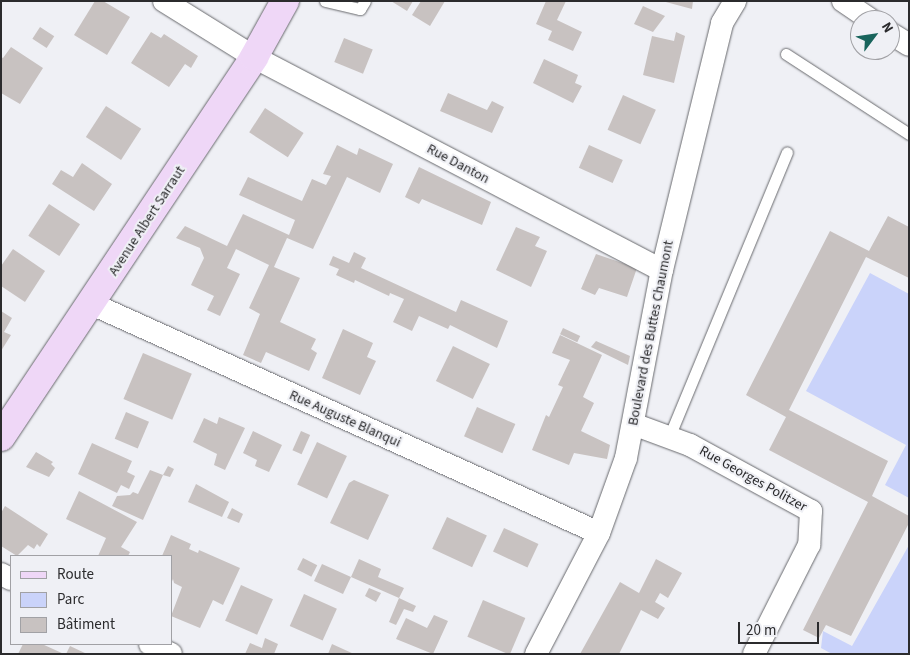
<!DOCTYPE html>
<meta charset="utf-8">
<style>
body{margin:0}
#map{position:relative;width:910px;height:655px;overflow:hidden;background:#eff0f5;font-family:"Source Sans 3",sans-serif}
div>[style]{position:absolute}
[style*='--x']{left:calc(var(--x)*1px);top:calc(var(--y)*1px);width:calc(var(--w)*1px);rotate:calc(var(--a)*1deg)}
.green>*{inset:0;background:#cad3fa}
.building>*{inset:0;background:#c8c2c1;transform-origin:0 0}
.roads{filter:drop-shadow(0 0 1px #68696d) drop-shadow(0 0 1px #68696d)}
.lane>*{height:11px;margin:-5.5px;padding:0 5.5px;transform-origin:5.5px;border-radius:5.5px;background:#fff}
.street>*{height:22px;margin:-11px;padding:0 11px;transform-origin:11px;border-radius:11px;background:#fff}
.secondary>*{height:28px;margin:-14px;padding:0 14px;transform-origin:14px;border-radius:14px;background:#efd7f7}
span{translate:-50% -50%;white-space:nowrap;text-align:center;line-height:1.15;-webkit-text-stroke:4px #eff0f5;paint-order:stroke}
.street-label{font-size:14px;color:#2b2b2d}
.frame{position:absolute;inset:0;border:2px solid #2b2b2d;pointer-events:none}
.legend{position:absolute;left:10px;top:555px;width:162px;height:90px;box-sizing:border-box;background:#eff0f5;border:1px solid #a1a1a5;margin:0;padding:6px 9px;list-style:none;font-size:15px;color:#2b2b2d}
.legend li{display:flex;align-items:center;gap:10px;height:25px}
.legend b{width:25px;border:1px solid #a1a1a5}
.north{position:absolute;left:850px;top:10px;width:50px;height:50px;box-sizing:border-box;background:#eff0f5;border:1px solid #a1a1a5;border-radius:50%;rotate:59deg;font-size:14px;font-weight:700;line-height:20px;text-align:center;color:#2b2b2d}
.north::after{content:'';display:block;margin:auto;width:18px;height:22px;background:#18645c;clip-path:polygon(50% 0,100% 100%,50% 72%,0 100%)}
.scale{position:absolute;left:738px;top:622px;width:81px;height:22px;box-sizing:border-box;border:2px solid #2b2b2d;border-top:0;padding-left:6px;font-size:15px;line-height:18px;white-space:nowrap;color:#2b2b2d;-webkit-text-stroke:4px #eff0f5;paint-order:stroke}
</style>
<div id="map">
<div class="green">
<div style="clip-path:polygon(870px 273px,909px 294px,909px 498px,885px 485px,906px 445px,806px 391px)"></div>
<div style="clip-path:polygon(909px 545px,909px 654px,832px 654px,821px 648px,823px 631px,852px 646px)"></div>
</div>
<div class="building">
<div style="clip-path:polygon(95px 1px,103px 1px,130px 17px,107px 55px,74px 35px)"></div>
<div style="clip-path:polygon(391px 1px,413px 1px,407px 11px)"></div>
<div style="clip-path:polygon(421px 1px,445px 1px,430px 26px,412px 15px)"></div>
<div style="clip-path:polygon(546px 1px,566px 1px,557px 20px,582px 32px,573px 51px,548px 40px,552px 31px,536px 24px)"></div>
<div style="clip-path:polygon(662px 1px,693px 1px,692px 9px)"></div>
<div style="clip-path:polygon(643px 6px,665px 16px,653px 32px,634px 24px)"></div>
<div style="left:40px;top:27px;width:17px;height:14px;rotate:33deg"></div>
<div style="clip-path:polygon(151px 32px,161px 38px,164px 34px,198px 56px,191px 68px,185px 64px,169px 87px,131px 63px)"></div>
<div style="clip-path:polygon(676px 32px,685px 36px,674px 83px,643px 75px,652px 36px,674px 41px)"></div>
<div style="left:344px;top:38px;width:31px;height:26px;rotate:22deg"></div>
<div style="clip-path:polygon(11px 47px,43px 68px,20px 104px,1px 93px,1px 57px,3px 58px)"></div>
<div style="clip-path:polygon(544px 59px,578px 75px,575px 83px,582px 86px,573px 103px,533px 83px)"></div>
<div style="clip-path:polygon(448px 93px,487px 110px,492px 101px,504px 107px,492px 133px,440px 111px)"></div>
<div style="left:623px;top:95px;width:36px;height:38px;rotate:24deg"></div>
<div style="left:106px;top:106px;width:42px;height:37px;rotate:33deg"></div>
<div style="left:265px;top:108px;width:46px;height:29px;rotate:33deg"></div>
<div style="clip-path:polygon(337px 145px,357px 155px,359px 148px,393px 164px,380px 193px,347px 177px,313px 249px,287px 238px,274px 267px,300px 278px,280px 322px,316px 339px,311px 349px,317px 353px,309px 371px,266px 352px,261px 363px,243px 355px,260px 314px,249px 308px,269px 265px,236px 249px,227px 268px,240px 274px,220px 316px,207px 310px,214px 296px,191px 285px,204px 258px,200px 248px,176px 238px,185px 226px,227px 246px,243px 214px,289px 235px,295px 220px,239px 195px,248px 177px,302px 201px,312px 179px,326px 185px,331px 176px,323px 174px)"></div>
<div style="left:589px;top:145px;width:37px;height:25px;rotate:24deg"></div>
<div style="clip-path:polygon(82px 163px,112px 184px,94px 211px,52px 184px,61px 170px,73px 177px)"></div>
<div style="clip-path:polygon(419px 167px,491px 202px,482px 225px,422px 199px,419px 204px,405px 197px)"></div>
<div style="left:49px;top:204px;width:37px;height:38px;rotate:33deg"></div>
<div style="clip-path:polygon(888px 216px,909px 227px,909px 278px,866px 257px,789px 410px,888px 461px,872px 496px,909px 516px,909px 523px,851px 636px,826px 625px,819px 638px,803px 630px,868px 502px,769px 450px,786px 417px,746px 395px,830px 231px,869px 251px)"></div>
<div style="clip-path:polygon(516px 227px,540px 237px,535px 246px,547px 251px,531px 287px,496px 270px)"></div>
<div style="clip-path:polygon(13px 249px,45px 271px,25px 302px,1px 286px,1px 266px)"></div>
<div style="clip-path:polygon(354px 252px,366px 258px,361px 268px,456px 312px,461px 300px,508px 321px,497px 348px,450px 325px,448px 329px,419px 316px,412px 331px,393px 322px,404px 299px,390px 293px,389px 296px,355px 280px,354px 283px,336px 275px,339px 269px,329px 265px,333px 256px,349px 263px)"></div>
<div style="clip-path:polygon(596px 254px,637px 268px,627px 297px,599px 288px,595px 295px,581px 289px)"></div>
<div style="clip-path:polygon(1px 311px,12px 318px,4px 332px,11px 335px,1px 351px)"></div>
<div style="left:563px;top:328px;width:19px;height:7px;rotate:25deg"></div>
<div style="clip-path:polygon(343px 329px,373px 343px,367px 357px,376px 361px,360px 395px,322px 378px)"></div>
<div style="clip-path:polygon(560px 335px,602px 355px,583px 397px,594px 403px,581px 431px,610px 445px,607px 459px,574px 453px,569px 465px,532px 450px,546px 415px,549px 417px,563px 387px,558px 385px,570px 360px,552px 353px)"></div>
<div style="clip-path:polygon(596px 341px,630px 356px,628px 365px,591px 347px)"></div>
<div style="left:453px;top:346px;width:41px;height:39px;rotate:26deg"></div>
<div style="left:143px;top:353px;width:53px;height:50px;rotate:23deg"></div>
<div style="left:477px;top:407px;width:42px;height:32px;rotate:24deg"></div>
<div style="left:126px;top:412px;width:25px;height:29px;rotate:23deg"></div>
<div style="clip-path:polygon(219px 417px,245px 428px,225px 470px,214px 465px,217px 454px,193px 442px,204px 418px,217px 424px)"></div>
<div style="clip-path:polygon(253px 431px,282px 445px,269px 472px,255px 466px,257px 460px,243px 453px)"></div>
<div style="left:301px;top:431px;width:10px;height:21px;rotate:24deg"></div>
<div style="left:317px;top:442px;width:33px;height:47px;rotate:25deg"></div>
<div style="clip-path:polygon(92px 443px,132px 461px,127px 472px,135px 476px,129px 489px,121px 485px,117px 493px,78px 474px)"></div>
<div style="clip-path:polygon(36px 452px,53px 462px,51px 464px,55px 468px,49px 477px,26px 467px)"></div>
<div style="clip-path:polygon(168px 466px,174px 469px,170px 477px,163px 475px)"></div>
<div style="clip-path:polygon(150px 470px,163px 475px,143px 520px,112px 506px,117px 496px,130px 495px,133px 492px,138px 494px)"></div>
<div style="clip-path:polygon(354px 480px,389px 495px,368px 540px,330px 523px,349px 483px)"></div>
<div style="clip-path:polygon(196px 484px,229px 502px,222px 517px,188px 502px)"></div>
<div style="clip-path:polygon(79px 491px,137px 522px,121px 547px,130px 552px,128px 556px,98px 556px,106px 538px,66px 519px)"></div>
<div style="clip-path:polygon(5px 506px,48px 534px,40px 547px,37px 544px,34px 549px,28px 545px,17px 556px,1px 546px,1px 513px)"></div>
<div style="clip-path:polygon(232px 508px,243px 514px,239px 523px,227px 518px)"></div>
<div style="left:447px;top:517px;width:44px;height:35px;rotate:25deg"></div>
<div style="left:504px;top:528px;width:38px;height:26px;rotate:25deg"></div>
<div style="clip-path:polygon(171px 535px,191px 544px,189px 549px,198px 553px,199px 550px,240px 568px,223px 605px,213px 600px,200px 628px,171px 616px,182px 587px,174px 583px,173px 579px,171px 584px,171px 556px,162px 556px)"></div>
<div style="left:303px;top:558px;width:16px;height:13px;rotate:27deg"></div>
<div style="clip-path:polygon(359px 559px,381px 569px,378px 577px,404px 588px,399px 598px,351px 577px,343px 594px,314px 581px,322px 564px,351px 577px)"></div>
<div style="clip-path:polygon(656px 559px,682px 573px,668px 598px,660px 593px,655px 602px,665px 608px,658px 619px,641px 610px,619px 654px,580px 654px,620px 582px,639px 593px)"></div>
<div style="left:241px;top:585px;width:35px;height:39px;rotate:24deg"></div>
<div style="clip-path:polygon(369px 588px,381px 593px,376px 602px,365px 596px)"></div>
<div style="left:304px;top:594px;width:36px;height:35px;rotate:24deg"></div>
<div style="clip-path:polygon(399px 598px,416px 606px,413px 612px,404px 609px,396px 625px,389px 622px)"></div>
<div style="left:483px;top:600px;width:46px;height:40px;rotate:23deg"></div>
<div style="clip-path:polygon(434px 615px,448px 621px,433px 654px,396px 639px,406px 618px,427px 628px)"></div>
<div style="clip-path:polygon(265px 638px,278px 644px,274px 654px,245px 654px,250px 643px,262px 648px)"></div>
<div style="clip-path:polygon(23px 644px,42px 644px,64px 654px,18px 654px)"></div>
<div style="clip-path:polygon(332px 644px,354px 654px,328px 654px)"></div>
<div style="clip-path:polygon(70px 646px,87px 654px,66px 654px)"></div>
</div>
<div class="roads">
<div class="lane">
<div style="--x:325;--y:1;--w:36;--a:13"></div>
<div style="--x:360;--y:9;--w:9;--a:-58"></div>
<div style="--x:786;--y:54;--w:147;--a:33"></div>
<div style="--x:669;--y:437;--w:308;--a:-67.5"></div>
</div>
<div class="street">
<div style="--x:164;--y:1;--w:106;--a:31.9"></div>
<div style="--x:254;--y:57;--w:460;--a:27.6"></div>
<div style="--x:843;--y:1;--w:34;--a:34"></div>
<div style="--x:890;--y:33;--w:22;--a:32"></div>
<div style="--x:92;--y:304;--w:556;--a:24.31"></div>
<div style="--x:633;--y:424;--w:61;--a:20.2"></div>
<div style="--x:690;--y:445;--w:138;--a:28.6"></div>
<div style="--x:811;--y:511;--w:34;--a:93"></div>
<div style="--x:809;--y:545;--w:122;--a:116.8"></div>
<div style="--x:1;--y:574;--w:11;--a:27"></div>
<div style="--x:150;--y:644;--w:23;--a:25"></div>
<div style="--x:536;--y:654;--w:136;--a:-62.5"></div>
<div style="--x:599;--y:533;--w:80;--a:-70.2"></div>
<div style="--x:626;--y:458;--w:191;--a:-79.2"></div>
<div style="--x:662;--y:270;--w:254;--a:-76.3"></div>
<div style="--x:722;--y:23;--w:26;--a:-59"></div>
</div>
<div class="secondary">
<div style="--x:1;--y:437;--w:457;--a:-56.3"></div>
<div style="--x:254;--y:57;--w:64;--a:-61"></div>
</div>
</div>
<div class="street-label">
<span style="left:458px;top:164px;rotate:28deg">Rue Danton</span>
<span style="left:147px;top:221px;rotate:-57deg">Avenue Albert Sarraut</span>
<span style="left:651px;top:333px;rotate:-79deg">Boulevard des Buttes Chaumont</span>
<span style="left:345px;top:419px;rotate:24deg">Rue Auguste Blanqui</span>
<span style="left:753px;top:479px;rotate:29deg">Rue Georges Politzer</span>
</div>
<div class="frame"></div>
<ul class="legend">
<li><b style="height:6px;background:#efd7f7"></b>Route</li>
<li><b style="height:14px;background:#cad3fa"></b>Parc</li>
<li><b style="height:14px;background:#c8c2c1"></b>Bâtiment</li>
</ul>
<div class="north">N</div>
<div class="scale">20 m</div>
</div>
